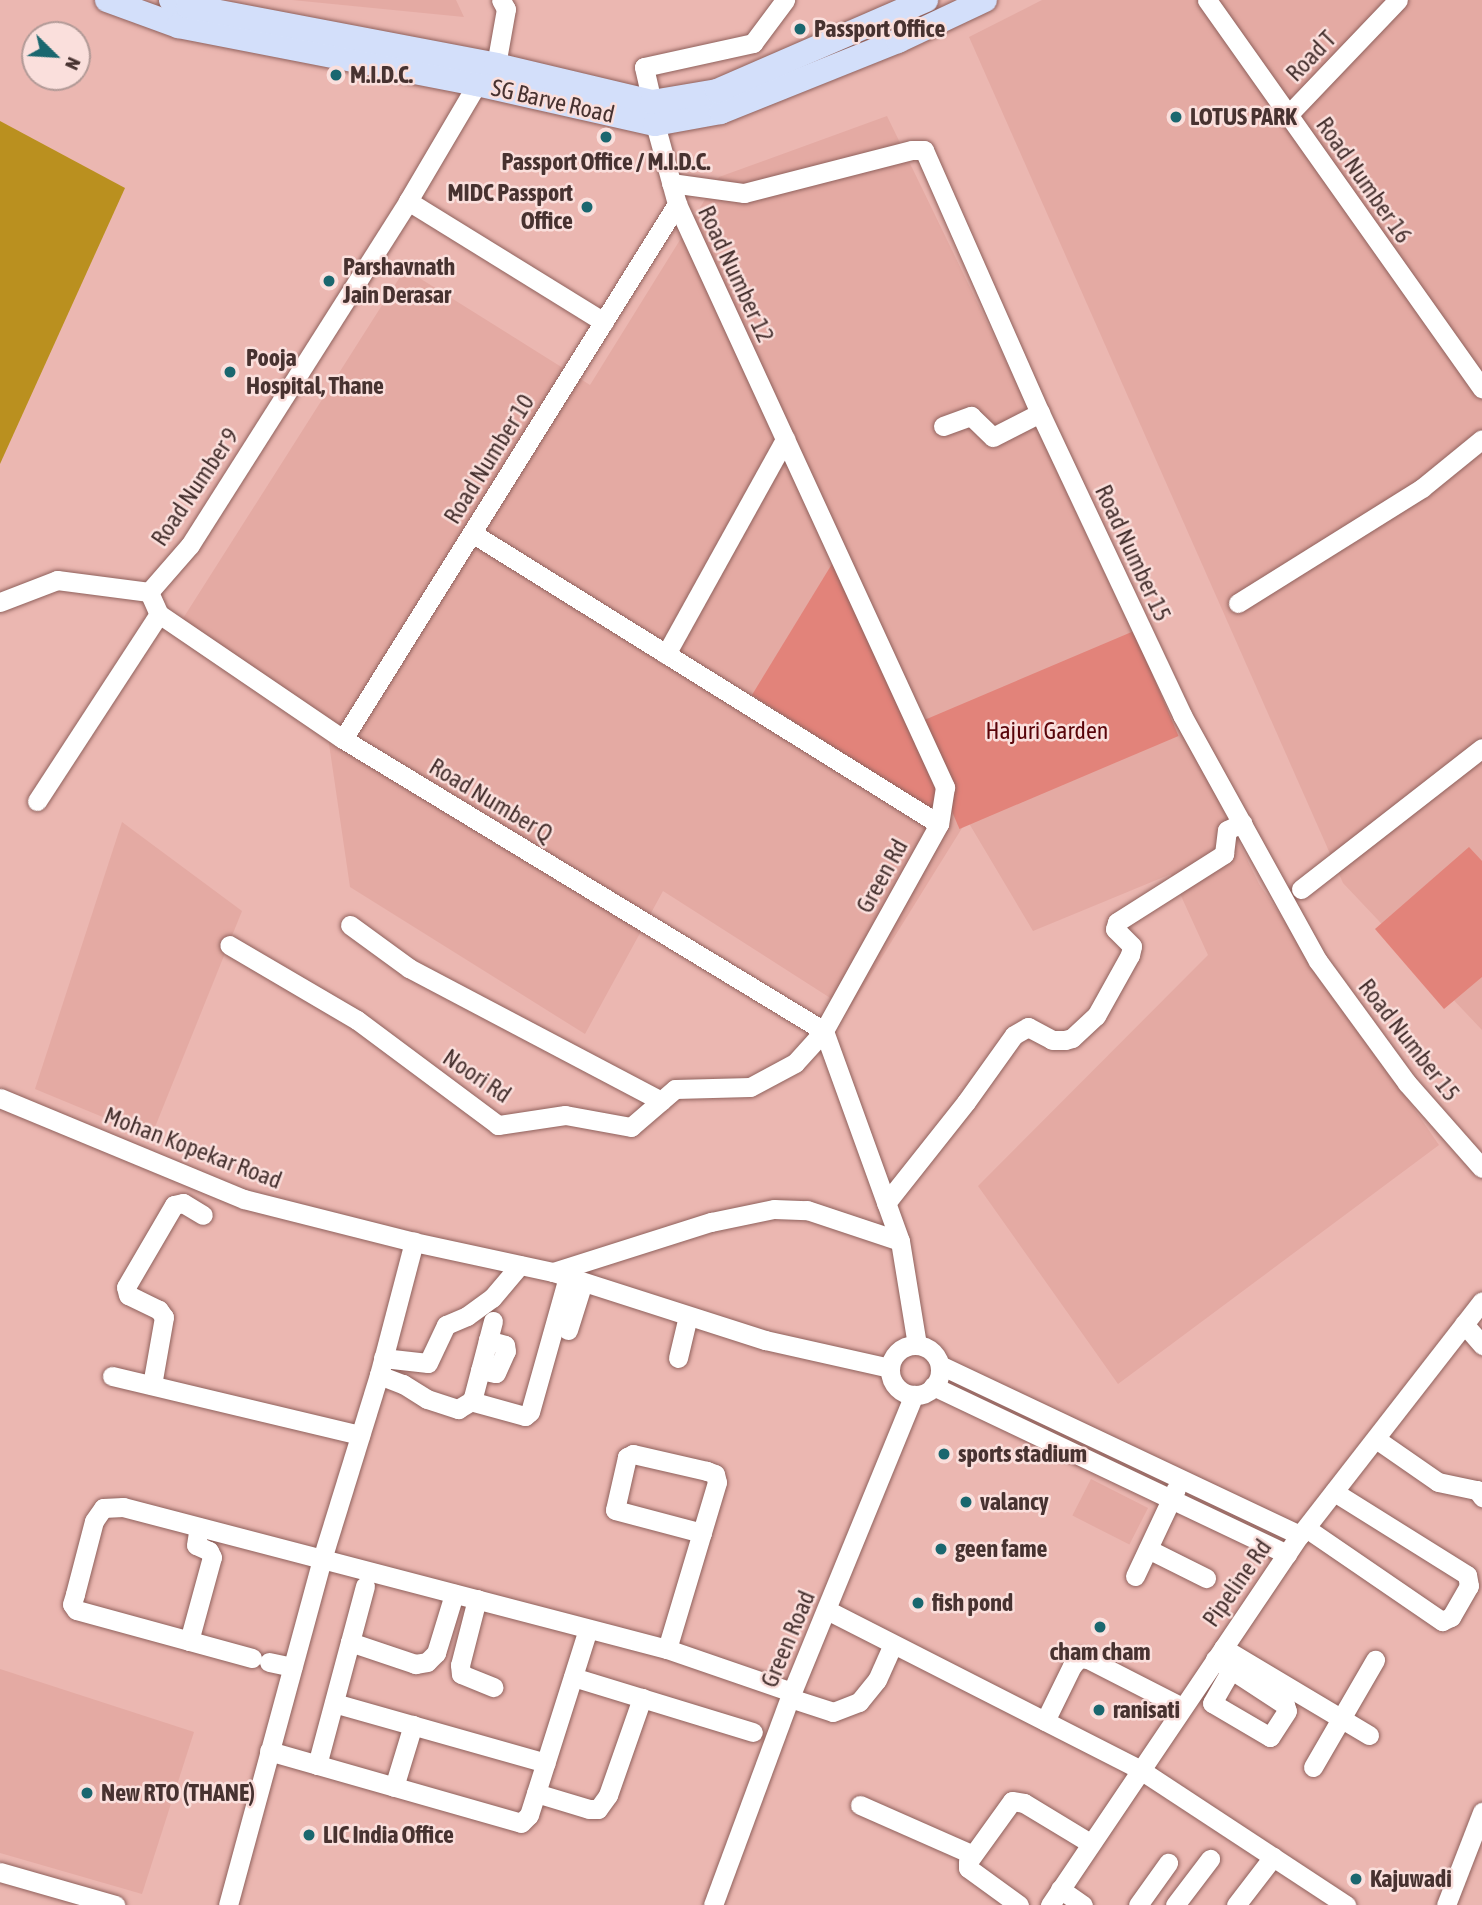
<!DOCTYPE html>
<style>
body{margin:0}
#map{position:relative;width:1482px;height:1905px;overflow:hidden;background:#ebb7b1;font-family:"Asap Condensed",sans-serif}
div>[style]{position:absolute}
[style*='--x']{left:calc(var(--x)*1px);top:calc(var(--y)*1px);width:calc(var(--w)*1px);rotate:calc(var(--a)*1deg)}
.built>*{inset:0;background:#e4aaa3;transform-origin:0 0}
.green>*{inset:0;background:#e2837a;transform-origin:0 0}
.water>*{inset:0;background:#ba901f}
.roads{filter:drop-shadow(0 0 2px #8f615c) drop-shadow(0 0 2px #8f615c)}
.minor>*{height:19px;margin:-9.5px;padding:0 9.5px;transform-origin:9.5px;border-radius:9.5px;background:#fff}
.minor>.ring{margin:-9.5px;padding:0;box-sizing:content-box;background:none;border:19px solid #fff;border-radius:50%}
.major>*{height:24px;margin:-12px;padding:0 12px;transform-origin:12px;border-radius:12px;background:#d3dffa}
.dots>*{width:19px;height:19px;translate:-50% -50%;box-sizing:border-box;border:4px solid #fadfdc;border-radius:50%}
span{translate:-50% -50%;white-space:nowrap;text-align:center;line-height:1.15;-webkit-text-stroke:5px #fadfdc;paint-order:stroke}
.poi-label{font-size:24px;color:#473230;font-weight:700}
.left{translate:0 -50%;text-align:left}
.right{translate:-100% -50%;text-align:right}
.street-label{font-size:24px;color:#473230}
.park-label{font-size:24px;color:#590409}
.north{position:absolute;left:21px;top:21px;width:70px;height:70px;box-sizing:border-box;background:#fadfdc;border:2px solid #b29a97;border-radius:50%;rotate:114deg;font-size:19px;font-weight:700;line-height:28px;text-align:center;color:#473230}
.north::after{content:'';display:block;margin:auto;width:24px;height:32px;background:#1a676f;clip-path:polygon(50% 0,100% 100%,50% 72%,0 100%)}
</style>
<div id="map">
<div class="built">
<div style="clip-path:polygon(292px 0,456px 0,464px 17px)"></div>
<div style="clip-path:polygon(1042px 0,1482px 0,1482px 1030px,1343px 883px,969px 37px)"></div>
<div style="clip-path:polygon(887px 116px,1259px 884px,1439px 1145px,1118px 1384px,978px 1186px,1208px 955px,1171px 874px,1033px 931px,967px 820px,849px 1010px,663px 891px,585px 1034px,350px 887px,327px 730px,182px 620px,405px 269px,590px 385px,719px 177px)"></div>
<div style="clip-path:polygon(122px 822px,242px 911px,151px 1137px,35px 1089px)"></div>
<div style="left:1091px;top:1479px;width:64px;height:41px;rotate:27deg"></div>
<div style="clip-path:polygon(0 1669px,194px 1732px,142px 1894px,0 1853px)"></div>
</div>
<div class="green">
<div style="clip-path:polygon(835px 559px,937px 793px,934px 811px,752px 695px)"></div>
<div style="left:1134px;top:631px;width:114px;height:238px;rotate:67deg"></div>
<div style="clip-path:polygon(1469px 847px,1482px 861px,1482px 977px,1444px 1009px,1375px 929px)"></div>
</div>
<div class="water">
<div style="clip-path:polygon(0 121px,125px 188px,0 464px)"></div>
</div>
<div class="roads">
<div class="minor">
<div style="--x:1207;--y:0;--w:476;--a:54.7"></div>
<div style="--x:652;--y:102;--w:36;--a:-103"></div>
<div style="--x:644;--y:67;--w:112;--a:-12.4"></div>
<div style="--x:753;--y:43;--w:54;--a:-53.3"></div>
<div style="--x:1288;--y:115;--w:159;--a:-46.3"></div>
<div style="--x:655;--y:124;--w:83;--a:74.6"></div>
<div style="--x:677;--y:204;--w:642;--a:65.31"></div>
<div style="--x:945;--y:787;--w:37;--a:99"></div>
<div style="--x:939;--y:824;--w:237;--a:119.1"></div>
<div style="--x:824;--y:1031;--w:223;--a:70.1"></div>
<div style="--x:900;--y:1241;--w:105;--a:80.7"></div>
<div style="--x:671;--y:183;--w:74;--a:7.8"></div>
<div style="--x:744;--y:193;--w:173;--a:-14.4"></div>
<div style="--x:912;--y:150;--w:12;--a:0"></div>
<div style="--x:924;--y:150;--w:287;--a:66.2"></div>
<div style="--x:1040;--y:413;--w:334;--a:64.8"></div>
<div style="--x:1182;--y:715;--w:281;--a:61.1"></div>
<div style="--x:1318;--y:961;--w:151;--a:53.9"></div>
<div style="--x:1407;--y:1083;--w:113;--a:48.6"></div>
<div style="--x:408;--y:201;--w:230;--a:31.7"></div>
<div style="--x:943;--y:426;--w:30;--a:-20"></div>
<div style="--x:971;--y:416;--w:30;--a:44"></div>
<div style="--x:993;--y:437;--w:53;--a:-27.1"></div>
<div style="--x:472;--y:533;--w:550;--a:31.93"></div>
<div style="--x:149;--y:592;--w:24;--a:66"></div>
<div style="--x:159;--y:614;--w:222;--a:34.2"></div>
<div style="--x:343;--y:739;--w:563;--a:31.26"></div>
<div style="--x:824;--y:1031;--w:43;--a:132.2"></div>
<div style="--x:795;--y:1063;--w:51;--a:151.9"></div>
<div style="--x:750;--y:1087;--w:75;--a:178.5"></div>
<div style="--x:675;--y:1089;--w:58;--a:139.2"></div>
<div style="--x:631;--y:1127;--w:67;--a:-169.7"></div>
<div style="--x:565;--y:1115;--w:68;--a:171.5"></div>
<div style="--x:498;--y:1125;--w:176;--a:-143.3"></div>
<div style="--x:357;--y:1020;--w:148;--a:-149.6"></div>
<div style="--x:0;--y:602;--w:61;--a:-21.1"></div>
<div style="--x:57;--y:580;--w:93;--a:7.4"></div>
<div style="--x:149;--y:592;--w:62;--a:-48.9"></div>
<div style="--x:190;--y:545;--w:407;--a:-57.6"></div>
<div style="--x:408;--y:201;--w:136;--a:-59.5"></div>
<div style="--x:477;--y:84;--w:27;--a:-45"></div>
<div style="--x:496;--y:65;--w:57;--a:-79.9"></div>
<div style="--x:506;--y:9;--w:10;--a:-119"></div>
<div style="--x:1238;--y:603;--w:217;--a:-32"></div>
<div style="--x:1422;--y:488;--w:77;--a:-39.2"></div>
<div style="--x:666;--y:654;--w:246;--a:-61"></div>
<div style="--x:343;--y:739;--w:631;--a:-58.02"></div>
<div style="--x:37;--y:801;--w:223;--a:-56.9"></div>
<div style="--x:1301;--y:889;--w:229;--a:-37.9"></div>
<div style="--x:350;--y:925;--w:73;--a:36.1"></div>
<div style="--x:409;--y:968;--w:285;--a:27.8"></div>
<div style="--x:0;--y:1098;--w:264;--a:22.5"></div>
<div style="--x:244;--y:1199;--w:175;--a:14.2"></div>
<div style="--x:414;--y:1242;--w:142;--a:12.2"></div>
<div style="--x:553;--y:1272;--w:223;--a:17.8"></div>
<div style="--x:765;--y:1340;--w:128;--a:12.6"></div>
<div style="--x:886;--y:1203;--w:129;--a:-51.6"></div>
<div style="--x:966;--y:1102;--w:82;--a:-54.4"></div>
<div style="--x:1014;--y:1035;--w:16;--a:-30"></div>
<div style="--x:1028;--y:1027;--w:27;--a:28"></div>
<div style="--x:1052;--y:1040;--w:13;--a:0"></div>
<div style="--x:1065;--y:1040;--w:7;--a:-16"></div>
<div style="--x:1072;--y:1038;--w:33;--a:-43"></div>
<div style="--x:1096;--y:1016;--w:70;--a:-60.9"></div>
<div style="--x:1130;--y:955;--w:9;--a:-77"></div>
<div style="--x:1132;--y:946;--w:24;--a:-135"></div>
<div style="--x:1115;--y:929;--w:7;--a:-74"></div>
<div style="--x:1117;--y:922;--w:127;--a:-32.4"></div>
<div style="--x:1224;--y:854;--w:24;--a:-83"></div>
<div style="--x:1227;--y:830;--w:17;--a:-25"></div>
<div style="--x:553;--y:1272;--w:166;--a:-17.6"></div>
<div style="--x:711;--y:1222;--w:64;--a:-11.7"></div>
<div style="--x:774;--y:1209;--w:33;--a:2"></div>
<div style="--x:807;--y:1210;--w:98;--a:18.4"></div>
<div style="--x:493;--y:1321;--w:79;--a:104.7"></div>
<div style="--x:473;--y:1397;--w:5;--a:79"></div>
<div style="--x:474;--y:1402;--w:53;--a:15.4"></div>
<div style="--x:525;--y:1416;--w:6;--a:-39"></div>
<div style="--x:530;--y:1412;--w:140;--a:-74.3"></div>
<div style="--x:1464;--y:1324;--w:28;--a:49"></div>
<div style="--x:568;--y:1330;--w:50;--a:-72.6"></div>
<div class="ring" style="left:890px;top:1345px;width:31px;height:31px"></div>
<div style="--x:383;--y:1358;--w:45;--a:6.3"></div>
<div style="--x:428;--y:1363;--w:42;--a:-64.7"></div>
<div style="--x:446;--y:1325;--w:23;--a:-23"></div>
<div style="--x:467;--y:1316;--w:31;--a:-36"></div>
<div style="--x:492;--y:1298;--w:43;--a:-49.7"></div>
<div style="--x:678;--y:1358;--w:43;--a:-76.6"></div>
<div style="--x:940;--y:1365;--w:398;--a:25.3"></div>
<div style="--x:480;--y:1370;--w:16;--a:11"></div>
<div style="--x:496;--y:1373;--w:24;--a:-66"></div>
<div style="--x:506;--y:1351;--w:6;--a:-99"></div>
<div style="--x:505;--y:1345;--w:18;--a:-164"></div>
<div style="--x:379;--y:1375;--w:26;--a:21"></div>
<div style="--x:403;--y:1384;--w:28;--a:32"></div>
<div style="--x:427;--y:1399;--w:33;--a:18"></div>
<div style="--x:458;--y:1409;--w:17;--a:-31"></div>
<div style="--x:112;--y:1376;--w:255;--a:13.4"></div>
<div style="--x:152;--y:1385;--w:69;--a:-80"></div>
<div style="--x:164;--y:1317;--w:9;--a:-126"></div>
<div style="--x:159;--y:1310;--w:34;--a:-154"></div>
<div style="--x:128;--y:1295;--w:8;--a:-104"></div>
<div style="--x:126;--y:1287;--w:95;--a:-59.7"></div>
<div style="--x:174;--y:1205;--w:9;--a:-13"></div>
<div style="--x:183;--y:1203;--w:23;--a:31"></div>
<div style="--x:933;--y:1386;--w:392;--a:25.4"></div>
<div style="--x:1376;--y:1439;--w:75;--a:34.7"></div>
<div style="--x:1438;--y:1482;--w:40;--a:12"></div>
<div style="--x:1477;--y:1490;--w:9;--a:54"></div>
<div style="--x:1306;--y:1528;--w:165;--a:34.4"></div>
<div style="--x:1442;--y:1621;--w:10;--a:-24"></div>
<div style="--x:1451;--y:1617;--w:36;--a:-60"></div>
<div style="--x:1469;--y:1586;--w:11;--a:-100"></div>
<div style="--x:1467;--y:1575;--w:157;--a:-148"></div>
<div style="--x:1148;--y:1549;--w:65;--a:26.6"></div>
<div style="--x:1135;--y:1576;--w:96;--a:-64.8"></div>
<div style="--x:365;--y:1586;--w:58;--a:105"></div>
<div style="--x:350;--y:1642;--w:69;--a:18.7"></div>
<div style="--x:415;--y:1664;--w:12;--a:-9"></div>
<div style="--x:427;--y:1662;--w:13;--a:-45"></div>
<div style="--x:436;--y:1653;--w:62;--a:-73"></div>
<div style="--x:477;--y:1599;--w:68;--a:104.4"></div>
<div style="--x:460;--y:1665;--w:9;--a:84"></div>
<div style="--x:461;--y:1674;--w:35;--a:22"></div>
<div style="--x:827;--y:1610;--w:350;--a:27"></div>
<div style="--x:1139;--y:1769;--w:248;--a:33.3"></div>
<div style="--x:189;--y:1641;--w:87;--a:-74.7"></div>
<div style="--x:212;--y:1557;--w:7;--a:-117"></div>
<div style="--x:209;--y:1551;--w:14;--a:-155"></div>
<div style="--x:196;--y:1545;--w:18;--a:-81"></div>
<div style="--x:1223;--y:1648;--w:170;--a:30.8"></div>
<div style="--x:667;--y:1649;--w:174;--a:-73.3"></div>
<div style="--x:717;--y:1482;--w:8;--a:-104"></div>
<div style="--x:715;--y:1474;--w:9;--a:-159"></div>
<div style="--x:707;--y:1471;--w:76;--a:-167.1"></div>
<div style="--x:633;--y:1454;--w:7;--a:153"></div>
<div style="--x:627;--y:1457;--w:54;--a:102.8"></div>
<div style="--x:615;--y:1510;--w:90;--a:14.8"></div>
<div style="--x:252;--y:1658;--w:182;--a:-164.7"></div>
<div style="--x:76;--y:1610;--w:7;--a:-124"></div>
<div style="--x:72;--y:1604;--w:10;--a:-73"></div>
<div style="--x:75;--y:1594;--w:75;--a:-75.4"></div>
<div style="--x:94;--y:1521;--w:16;--a:-55"></div>
<div style="--x:103;--y:1508;--w:20;--a:-3"></div>
<div style="--x:123;--y:1507;--w:562;--a:14.63"></div>
<div style="--x:667;--y:1649;--w:132;--a:19"></div>
<div style="--x:1215;--y:1659;--w:84;--a:33.3"></div>
<div style="--x:1285;--y:1705;--w:6;--a:72"></div>
<div style="--x:1287;--y:1711;--w:31;--a:123"></div>
<div style="--x:1270;--y:1737;--w:67;--a:-149.6"></div>
<div style="--x:1212;--y:1703;--w:38;--a:-60"></div>
<div style="--x:269;--y:1662;--w:24;--a:12"></div>
<div style="--x:573;--y:1677;--w:188;--a:17"></div>
<div style="--x:790;--y:1698;--w:45;--a:18"></div>
<div style="--x:833;--y:1712;--w:28;--a:-21"></div>
<div style="--x:859;--y:1702;--w:28;--a:-51"></div>
<div style="--x:877;--y:1680;--w:39;--a:-66"></div>
<div style="--x:334;--y:1703;--w:220;--a:15.8"></div>
<div style="--x:1045;--y:1721;--w:61;--a:-63.9"></div>
<div style="--x:1072;--y:1666;--w:11;--a:-49"></div>
<div style="--x:1079;--y:1658;--w:9;--a:6"></div>
<div style="--x:1088;--y:1659;--w:106;--a:27.1"></div>
<div style="--x:269;--y:1751;--w:262;--a:15.9"></div>
<div style="--x:521;--y:1823;--w:11;--a:-45"></div>
<div style="--x:529;--y:1815;--w:195;--a:-72.4"></div>
<div style="--x:317;--y:1765;--w:127;--a:-75"></div>
<div style="--x:1313;--y:1767;--w:124;--a:-59.9"></div>
<div style="--x:394;--y:1787;--w:65;--a:-73"></div>
<div style="--x:536;--y:1793;--w:55;--a:16.8"></div>
<div style="--x:589;--y:1809;--w:9;--a:0"></div>
<div style="--x:598;--y:1809;--w:17;--a:-54"></div>
<div style="--x:608;--y:1795;--w:103;--a:-70.7"></div>
<div style="--x:860;--y:1805;--w:121;--a:23.8"></div>
<div style="--x:0;--y:1872;--w:120;--a:16"></div>
<div style="--x:1060;--y:1889;--w:28;--a:35"></div>
<div style="--x:228;--y:1905;--w:359;--a:-74.8"></div>
<div style="--x:322;--y:1559;--w:193;--a:-72.8"></div>
<div style="--x:379;--y:1375;--w:138;--a:-75.3"></div>
<div style="--x:713;--y:1905;--w:227;--a:-69.7"></div>
<div style="--x:792;--y:1692;--w:321;--a:-67.7"></div>
<div style="--x:1019;--y:1905;--w:63;--a:-144"></div>
<div style="--x:968;--y:1868;--w:6;--a:-90"></div>
<div style="--x:968;--y:1862;--w:75;--a:-54.2"></div>
<div style="--x:1012;--y:1801;--w:12;--a:9"></div>
<div style="--x:1024;--y:1803;--w:77;--a:31.2"></div>
<div style="--x:1050;--y:1905;--w:447;--a:-56"></div>
<div style="--x:1300;--y:1535;--w:296;--a:-52.1"></div>
<div style="--x:1138;--y:1905;--w:52;--a:-54.5"></div>
<div style="--x:1175;--y:1905;--w:58;--a:-52.7"></div>
<div style="--x:1236;--y:1905;--w:61;--a:-52.4"></div>
<div style="--x:1446;--y:1905;--w:100;--a:-68.8"></div>
</div>
<div class="major">
<div style="--x:107;--y:0;--w:76;--a:20.1"></div>
<div style="--x:178;--y:26;--w:305;--a:11"></div>
<div style="--x:477;--y:84;--w:182;--a:12.7"></div>
<div style="--x:655;--y:124;--w:67;--a:-10.3"></div>
<div style="--x:721;--y:112;--w:191;--a:-21.9"></div>
<div style="--x:898;--y:41;--w:96;--a:-25.2"></div>
<div style="--x:171;--y:0;--w:18;--a:19"></div>
<div style="--x:188;--y:6;--w:314;--a:10.8"></div>
<div style="--x:496;--y:65;--w:160;--a:13.3"></div>
<div style="--x:652;--y:102;--w:66;--a:-9.6"></div>
<div style="--x:717;--y:91;--w:228;--a:-23.5"></div>
</div>
</div>
<div class="dots">
<div style="left:800px;top:29px;background:#1a676f"></div>
<div style="left:336px;top:75px;background:#1a676f"></div>
<div style="left:1176px;top:117px;background:#1a676f"></div>
<div style="left:606px;top:137px;background:#1a676f"></div>
<div style="left:587px;top:207px;background:#1a676f"></div>
<div style="left:329px;top:281px;background:#1a676f"></div>
<div style="left:230px;top:372px;background:#1a676f"></div>
<div style="left:944px;top:1454px;background:#1a676f"></div>
<div style="left:966px;top:1502px;background:#1a676f"></div>
<div style="left:941px;top:1549px;background:#1a676f"></div>
<div style="left:918px;top:1603px;background:#1a676f"></div>
<div style="left:1100px;top:1627px;background:#1a676f"></div>
<div style="left:1099px;top:1710px;background:#1a676f"></div>
<div style="left:87px;top:1793px;background:#1a676f"></div>
<div style="left:309px;top:1835px;background:#1a676f"></div>
<div style="left:1356px;top:1879px;background:#1a676f"></div>
</div>
<div class="poi-label">
<span class="left" style="left:814px;top:29px">Passport Office</span>
<span class="left" style="left:350px;top:75px">M.I.D.C.</span>
<span class="left" style="left:1190px;top:117px">LOTUS PARK</span>
<span style="left:606px;top:162px">Passport Office / M.I.D.C.</span>
<span class="right" style="left:573px;top:207px">MIDC Passport<br>Office</span>
<span class="left" style="left:343px;top:281px">Parshavnath<br>Jain Derasar</span>
<span class="left" style="left:246px;top:372px">Pooja<br>Hospital, Thane</span>
<span class="left" style="left:958px;top:1454px">sports stadium</span>
<span class="left" style="left:980px;top:1502px">valancy</span>
<span class="left" style="left:955px;top:1549px">geen fame</span>
<span class="left" style="left:932px;top:1603px">fish pond</span>
<span style="left:1100px;top:1652px">cham cham</span>
<span class="left" style="left:1113px;top:1710px">ranisati</span>
<span class="left" style="left:101px;top:1793px">New RTO (THANE)</span>
<span class="left" style="left:323px;top:1835px">LIC India Office</span>
<span class="left" style="left:1370px;top:1879px">Kajuwadi</span>
</div>
<div class="street-label">
<span style="left:1311px;top:56px;rotate:-46deg">Road T</span>
<span style="left:553px;top:101px;rotate:13deg">SG Barve Road</span>
<span style="left:1364px;top:180px;rotate:55deg">Road Number 16</span>
<span style="left:736px;top:274px;rotate:65deg">Road Number 12</span>
<span style="left:489px;top:459px;rotate:-58deg">Road Number 10</span>
<span style="left:195px;top:487px;rotate:-56deg">Road Number 9</span>
<span style="left:1133px;top:553px;rotate:65deg">Road Number 15</span>
<span style="left:491px;top:800px;rotate:31deg">Road Number Q</span>
<span style="left:882px;top:876px;rotate:-61deg">Green Rd</span>
<span style="left:1409px;top:1040px;rotate:52deg">Road Number 15</span>
<span style="left:477px;top:1076px;rotate:34deg">Noori Rd</span>
<span style="left:193px;top:1148px;rotate:21deg">Mohan Kopekar Road</span>
<span style="left:1237px;top:1583px;rotate:-55deg">Pipeline Rd</span>
<span style="left:788px;top:1639px;rotate:-67deg">Green Road</span>
</div>
<div class="park-label">
<span style="left:1047px;top:731px">Hajuri Garden</span>
</div>
<div class="north">N</div>
</div>
